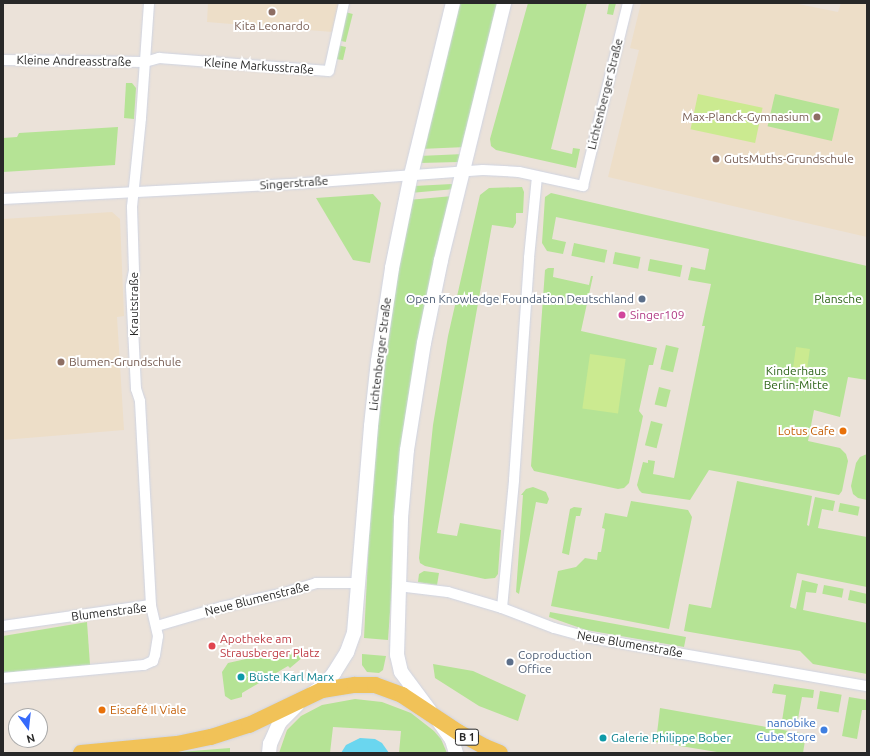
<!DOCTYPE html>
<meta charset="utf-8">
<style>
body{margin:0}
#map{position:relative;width:870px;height:756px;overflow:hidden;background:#ebe2d9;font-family:Ubuntu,sans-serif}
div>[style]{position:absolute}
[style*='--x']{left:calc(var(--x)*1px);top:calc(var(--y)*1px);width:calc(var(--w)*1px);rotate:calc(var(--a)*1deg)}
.education>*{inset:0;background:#eddec8}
.green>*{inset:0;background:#b5e395;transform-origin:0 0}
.pitch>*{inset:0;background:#cbea90;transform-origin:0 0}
.water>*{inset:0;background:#6ad6ef}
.roads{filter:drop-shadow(0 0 1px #cfd4e2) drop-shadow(0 0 1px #cfd4e2)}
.street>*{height:10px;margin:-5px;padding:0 5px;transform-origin:5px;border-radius:5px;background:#fff}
.secondary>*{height:14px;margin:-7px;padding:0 7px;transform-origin:7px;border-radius:7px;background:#fff}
.primary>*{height:16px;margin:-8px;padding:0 8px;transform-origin:8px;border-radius:8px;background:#f1c258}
.dots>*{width:11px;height:11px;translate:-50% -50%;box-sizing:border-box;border:2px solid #fff;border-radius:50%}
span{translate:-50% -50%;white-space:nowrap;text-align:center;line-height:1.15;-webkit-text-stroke:4px #fff;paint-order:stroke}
.shield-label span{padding:1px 3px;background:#fff;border:1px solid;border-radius:3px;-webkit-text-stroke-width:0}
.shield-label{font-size:11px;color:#282828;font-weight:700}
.education-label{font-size:12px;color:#785e54}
.right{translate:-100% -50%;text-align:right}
.left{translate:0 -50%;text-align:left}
.street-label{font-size:12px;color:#282828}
.service-label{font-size:12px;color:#4e5e75}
.park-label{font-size:12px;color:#2e6519}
.hotel-label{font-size:12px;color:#b23c85}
.food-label{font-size:12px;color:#c56008}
.health-label{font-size:12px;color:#be3a42}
.culture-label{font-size:12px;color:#0d838f}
.shop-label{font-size:12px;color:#366cbe}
.frame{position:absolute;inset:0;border:4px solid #282828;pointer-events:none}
.north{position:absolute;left:8px;top:708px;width:40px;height:40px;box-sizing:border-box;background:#fff;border:1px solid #a9a9a9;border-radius:50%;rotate:165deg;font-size:11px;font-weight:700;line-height:16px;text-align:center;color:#282828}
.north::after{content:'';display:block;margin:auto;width:14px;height:18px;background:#366afb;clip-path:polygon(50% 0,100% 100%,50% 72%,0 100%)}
</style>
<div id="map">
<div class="education">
<div style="clip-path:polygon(208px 3px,339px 3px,333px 32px,207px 22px)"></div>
<div style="clip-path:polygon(641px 3px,793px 3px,838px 12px,841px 3px,867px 3px,867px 237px,608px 177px,639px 50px,630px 48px)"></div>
<div style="clip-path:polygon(112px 212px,120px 219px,124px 316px,117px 317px,124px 430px,3px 440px,3px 219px)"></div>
</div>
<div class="green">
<div style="clip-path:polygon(456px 3px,501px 3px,466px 147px,420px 149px)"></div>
<div style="clip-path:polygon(528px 3px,587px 3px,551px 149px,572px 154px,573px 148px,580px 149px,576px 168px,496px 150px,491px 146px,490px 139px)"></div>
<div style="clip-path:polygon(609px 3px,616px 3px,613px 15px,607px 14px)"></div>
<div style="left:345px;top:12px;width:8px;height:29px;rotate:14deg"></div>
<div style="clip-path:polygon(337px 45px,346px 47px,343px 60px,335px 59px)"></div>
<div style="clip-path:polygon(126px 83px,132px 83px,136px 88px,134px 119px,124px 118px)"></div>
<div style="left:775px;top:94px;width:66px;height:33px;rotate:13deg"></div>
<div style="clip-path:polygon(118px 127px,115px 165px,3px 172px,3px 138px,17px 137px,19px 133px)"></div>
<div style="clip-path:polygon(464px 154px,459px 162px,419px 163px,419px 156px)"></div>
<div style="clip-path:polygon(452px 184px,455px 189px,410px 193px,414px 186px)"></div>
<div style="clip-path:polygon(522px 187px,524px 192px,523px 213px,516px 213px,516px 223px,513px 228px,492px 225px,437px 533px,457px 536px,460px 523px,501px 530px,498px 574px,495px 578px,485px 579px,425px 566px,420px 563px,419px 558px,433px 425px,448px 336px,480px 195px,489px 188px)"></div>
<div style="clip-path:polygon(551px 193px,867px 266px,867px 380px,848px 377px,840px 417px,814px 410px,808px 441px,840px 448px,846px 454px,848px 461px,842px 491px,839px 495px,709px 470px,690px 500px,642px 493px,639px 490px,637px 485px,643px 462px,648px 463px,648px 460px,655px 461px,653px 474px,674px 478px,705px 326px,702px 326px,711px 284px,688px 280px,691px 267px,705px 270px,709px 249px,556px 217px,552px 239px,566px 242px,563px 254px,547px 251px,542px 243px,545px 197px)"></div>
<div style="clip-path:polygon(373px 194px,381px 203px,370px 263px,353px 260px,316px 198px)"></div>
<div style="clip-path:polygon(453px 196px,396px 528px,388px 640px,364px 638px,374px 433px,408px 200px)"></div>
<div style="left:574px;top:243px;width:34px;height:13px;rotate:12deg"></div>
<div style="left:615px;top:252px;width:26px;height:12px;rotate:11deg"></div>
<div style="left:650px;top:259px;width:33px;height:12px;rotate:11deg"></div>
<div style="clip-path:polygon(548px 268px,554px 268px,553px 277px,589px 285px,591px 276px,593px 276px,581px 331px,657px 348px,653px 365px,649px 365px,639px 411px,643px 416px,629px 483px,624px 488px,618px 489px,534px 471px,531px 466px,545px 270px)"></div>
<div style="left:666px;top:345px;width:13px;height:25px;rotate:13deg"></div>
<div style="left:659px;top:387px;width:12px;height:18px;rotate:14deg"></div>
<div style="left:651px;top:421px;width:12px;height:25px;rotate:14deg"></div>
<div style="clip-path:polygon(867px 454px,867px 500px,858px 498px,853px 494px,851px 486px,856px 463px,860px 457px)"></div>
<div style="clip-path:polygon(737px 481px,812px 496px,807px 525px,809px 526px,815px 497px,835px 501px,833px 511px,822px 509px,818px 528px,867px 537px,867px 587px,797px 573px,790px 607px,796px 609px,802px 580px,818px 584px,816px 593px,806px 592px,803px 610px,867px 623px,867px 674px,813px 664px,800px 651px,684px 631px,689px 604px,711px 608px)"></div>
<div style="clip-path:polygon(533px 487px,546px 492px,549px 499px,547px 504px,536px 502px,519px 594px,516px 592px,523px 495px,521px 495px,526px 489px)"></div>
<div style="clip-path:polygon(631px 501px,688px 510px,692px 517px,669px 629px,551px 606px,558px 571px,576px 567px,585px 558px,597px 560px,598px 552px,601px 552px,605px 529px,602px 528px,605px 513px,627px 517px)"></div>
<div style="left:840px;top:503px;width:20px;height:9px;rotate:11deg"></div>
<div style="clip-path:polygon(574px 507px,582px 508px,580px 516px,576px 516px,569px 555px,562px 553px,570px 509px)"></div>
<div style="clip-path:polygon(424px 571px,439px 573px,437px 585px,418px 582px,419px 574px)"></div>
<div style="left:824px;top:585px;width:20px;height:9px;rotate:11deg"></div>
<div style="clip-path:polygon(850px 590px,867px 594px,867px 604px,848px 600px)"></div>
<div style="clip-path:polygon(550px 612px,686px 637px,684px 647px,586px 630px,549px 617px)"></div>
<div style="clip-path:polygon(87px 622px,90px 665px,3px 673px,3px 636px)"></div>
<div style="clip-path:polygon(298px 649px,302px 651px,303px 657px,290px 668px,288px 666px,242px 693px,242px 697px,231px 700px,225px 696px,222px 672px,228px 663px,259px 656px)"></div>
<div style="clip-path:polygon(362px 654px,386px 656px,383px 670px,379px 673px,367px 672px,362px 665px)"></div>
<div style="clip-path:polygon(433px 664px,473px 671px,526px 695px,518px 721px,479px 706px,435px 678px)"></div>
<div style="clip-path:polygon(774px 684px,814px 690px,813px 698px,802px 697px,797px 724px,782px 721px,786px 695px,772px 693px)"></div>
<div style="left:820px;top:691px;width:22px;height:18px;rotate:10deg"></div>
<div style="clip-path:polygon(849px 697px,867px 700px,867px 710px,862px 710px,857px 739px,842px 736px)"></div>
<div style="clip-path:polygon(355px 699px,382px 702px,411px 713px,434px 731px,441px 739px,447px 753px,399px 753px,401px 731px,333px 727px,330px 753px,279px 753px,287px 730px,301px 716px,322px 705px)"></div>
<div style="clip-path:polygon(660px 708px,806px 734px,803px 753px,723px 753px,656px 742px)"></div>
<div style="clip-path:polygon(230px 748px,230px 753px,167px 753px)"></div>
</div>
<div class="pitch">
<div style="left:698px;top:94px;width:66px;height:36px;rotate:12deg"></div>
<div style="left:796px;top:347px;width:14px;height:25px;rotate:8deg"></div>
<div style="left:590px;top:354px;width:36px;height:55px;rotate:8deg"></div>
</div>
<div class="water">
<div style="clip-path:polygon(360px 738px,375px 739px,382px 743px,389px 753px,341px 753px,346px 745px)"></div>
</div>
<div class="roads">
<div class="street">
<div style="--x:3;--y:60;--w:142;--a:0.8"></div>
<div style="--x:145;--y:62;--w:15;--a:-16"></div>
<div style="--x:159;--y:58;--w:170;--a:4.4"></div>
<div style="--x:329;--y:71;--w:70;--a:-77.6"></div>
<div style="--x:3;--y:199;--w:302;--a:-3"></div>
<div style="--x:305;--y:183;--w:178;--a:-4.2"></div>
<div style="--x:483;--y:170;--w:36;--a:3"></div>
<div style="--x:519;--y:172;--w:66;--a:12.3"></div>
<div style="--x:583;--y:186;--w:188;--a:-76.2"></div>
<div style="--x:398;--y:586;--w:50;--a:6.8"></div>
<div style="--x:448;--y:592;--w:56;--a:16.5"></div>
<div style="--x:502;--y:608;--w:56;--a:21"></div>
<div style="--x:554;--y:628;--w:38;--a:15"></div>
<div style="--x:591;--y:638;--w:280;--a:9.9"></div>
<div style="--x:502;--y:608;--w:129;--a:-84.6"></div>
<div style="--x:514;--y:480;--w:223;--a:-86.1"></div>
<div style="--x:529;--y:258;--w:82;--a:-84.4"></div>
<div style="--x:3;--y:626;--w:149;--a:-8.1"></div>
<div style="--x:157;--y:626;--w:68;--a:-16.3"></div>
<div style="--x:222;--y:607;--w:64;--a:-12.7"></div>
<div style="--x:284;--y:593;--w:34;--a:-17"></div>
<div style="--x:316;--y:583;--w:43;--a:0"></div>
<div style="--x:3;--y:678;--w:142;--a:-5.3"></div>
<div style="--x:144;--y:665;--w:10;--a:-24"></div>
<div style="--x:153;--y:661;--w:6;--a:-72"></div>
<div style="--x:155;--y:655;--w:19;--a:-81"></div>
<div style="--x:158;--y:636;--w:32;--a:-103"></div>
<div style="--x:151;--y:605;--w:204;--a:-93.1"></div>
<div style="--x:140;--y:401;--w:13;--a:-108"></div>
<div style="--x:136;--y:389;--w:103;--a:-92.8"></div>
<div style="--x:131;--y:286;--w:15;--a:-79"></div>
<div style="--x:134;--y:271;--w:64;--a:-91.8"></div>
<div style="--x:132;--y:207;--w:89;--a:-84.2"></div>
<div style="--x:141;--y:118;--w:115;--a:-86"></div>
</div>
<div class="secondary">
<div style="--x:313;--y:693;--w:14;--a:-36"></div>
<div style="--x:324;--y:685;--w:16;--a:-50"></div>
<div style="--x:334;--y:673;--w:25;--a:-58"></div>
<div style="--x:347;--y:652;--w:20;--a:-70"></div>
<div style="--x:354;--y:633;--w:208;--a:-85.3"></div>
<div style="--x:371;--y:426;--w:65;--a:-83.9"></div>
<div style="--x:378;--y:361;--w:94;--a:-81.4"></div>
<div style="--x:392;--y:268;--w:95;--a:-78.5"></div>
<div style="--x:411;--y:175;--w:177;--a:-76.3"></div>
<div style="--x:430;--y:711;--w:49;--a:-126.6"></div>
<div style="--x:401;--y:672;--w:17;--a:-103"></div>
<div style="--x:397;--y:655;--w:137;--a:-88.3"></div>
<div style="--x:401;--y:518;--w:68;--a:-85"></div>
<div style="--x:407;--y:450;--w:108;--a:-81"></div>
<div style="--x:424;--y:343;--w:85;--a:-78.4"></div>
<div style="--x:441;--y:260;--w:265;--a:-76.2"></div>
<div style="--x:437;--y:719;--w:26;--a:54"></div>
<div style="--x:452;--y:740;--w:14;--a:73"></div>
<div style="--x:269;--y:753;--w:9;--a:-84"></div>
<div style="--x:270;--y:744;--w:24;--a:-66"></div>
<div style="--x:280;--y:722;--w:25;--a:-45"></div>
</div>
<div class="primary">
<div style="--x:81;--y:753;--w:96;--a:-5.4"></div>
<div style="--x:177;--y:744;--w:35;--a:-12"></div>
<div style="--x:211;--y:737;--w:40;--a:-18"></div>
<div style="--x:249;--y:725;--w:81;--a:-25.6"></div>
<div style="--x:322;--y:690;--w:33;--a:-9"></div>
<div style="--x:355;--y:685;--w:20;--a:0"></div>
<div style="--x:375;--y:685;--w:29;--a:20"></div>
<div style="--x:402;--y:695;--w:67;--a:33.5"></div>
<div style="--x:458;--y:732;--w:31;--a:29"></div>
<div style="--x:485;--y:747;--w:16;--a:22"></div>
</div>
</div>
<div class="dots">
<div style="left:272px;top:12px;background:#8d6e63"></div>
<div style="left:817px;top:117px;background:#8d6e63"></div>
<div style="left:716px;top:159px;background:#8d6e63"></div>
<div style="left:642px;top:299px;background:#5c6f8a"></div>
<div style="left:622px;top:315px;background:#d1479c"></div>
<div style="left:61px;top:362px;background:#8d6e63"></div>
<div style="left:843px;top:431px;background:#e8710a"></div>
<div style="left:212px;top:646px;background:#e0444e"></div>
<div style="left:510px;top:662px;background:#5c6f8a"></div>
<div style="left:241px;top:677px;background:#0f9aa8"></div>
<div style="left:102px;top:710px;background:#e8710a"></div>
<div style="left:824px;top:730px;background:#3f7fe0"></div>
<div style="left:603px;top:738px;background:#0f9aa8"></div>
</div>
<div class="shield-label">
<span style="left:467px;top:737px">B 1</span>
</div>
<div class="education-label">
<span style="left:272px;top:26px">Kita Leonardo</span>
<span class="right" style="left:809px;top:117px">Max-Planck-Gymnasium</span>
<span class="left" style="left:724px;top:159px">GutsMuths-Grundschule</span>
<span class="left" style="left:69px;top:362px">Blumen-Grundschule</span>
</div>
<div class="street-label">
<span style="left:74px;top:61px;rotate:1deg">Kleine Andreasstraße</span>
<span style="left:259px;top:66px;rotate:4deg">Kleine Markusstraße</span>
<span style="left:605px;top:94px;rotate:-76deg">Lichtenberger Straße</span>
<span style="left:294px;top:183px;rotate:-4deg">Singerstraße</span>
<span style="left:134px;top:304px;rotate:-90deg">Krautstraße</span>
<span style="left:380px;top:354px;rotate:-83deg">Lichtenberger Straße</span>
<span style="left:257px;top:599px;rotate:-14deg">Neue Blumenstraße</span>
<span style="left:109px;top:612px;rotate:-7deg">Blumenstraße</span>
<span style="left:630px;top:644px;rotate:10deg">Neue Blumenstraße</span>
</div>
<div class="service-label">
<span class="right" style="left:634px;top:299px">Open Knowledge Foundation Deutschland</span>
<span class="left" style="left:518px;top:662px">Coproduction<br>Office</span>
</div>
<div class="park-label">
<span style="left:838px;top:299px">Plansche</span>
<span style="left:796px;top:378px">Kinderhaus<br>Berlin-Mitte</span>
</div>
<div class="hotel-label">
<span class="left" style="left:630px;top:315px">Singer109</span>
</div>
<div class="food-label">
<span class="right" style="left:835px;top:431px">Lotus Cafe</span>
<span class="left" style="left:110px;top:710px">Eiscafé Il Viale</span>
</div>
<div class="health-label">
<span class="left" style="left:220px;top:646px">Apotheke am<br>Strausberger Platz</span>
</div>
<div class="culture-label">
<span class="left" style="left:249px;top:677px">Büste Karl Marx</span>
<span class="left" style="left:611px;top:738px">Galerie Philippe Bober</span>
</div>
<div class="shop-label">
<span class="right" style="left:816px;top:730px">nanobike<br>Cube Store</span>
</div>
<div class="frame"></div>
<div class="north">N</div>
</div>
